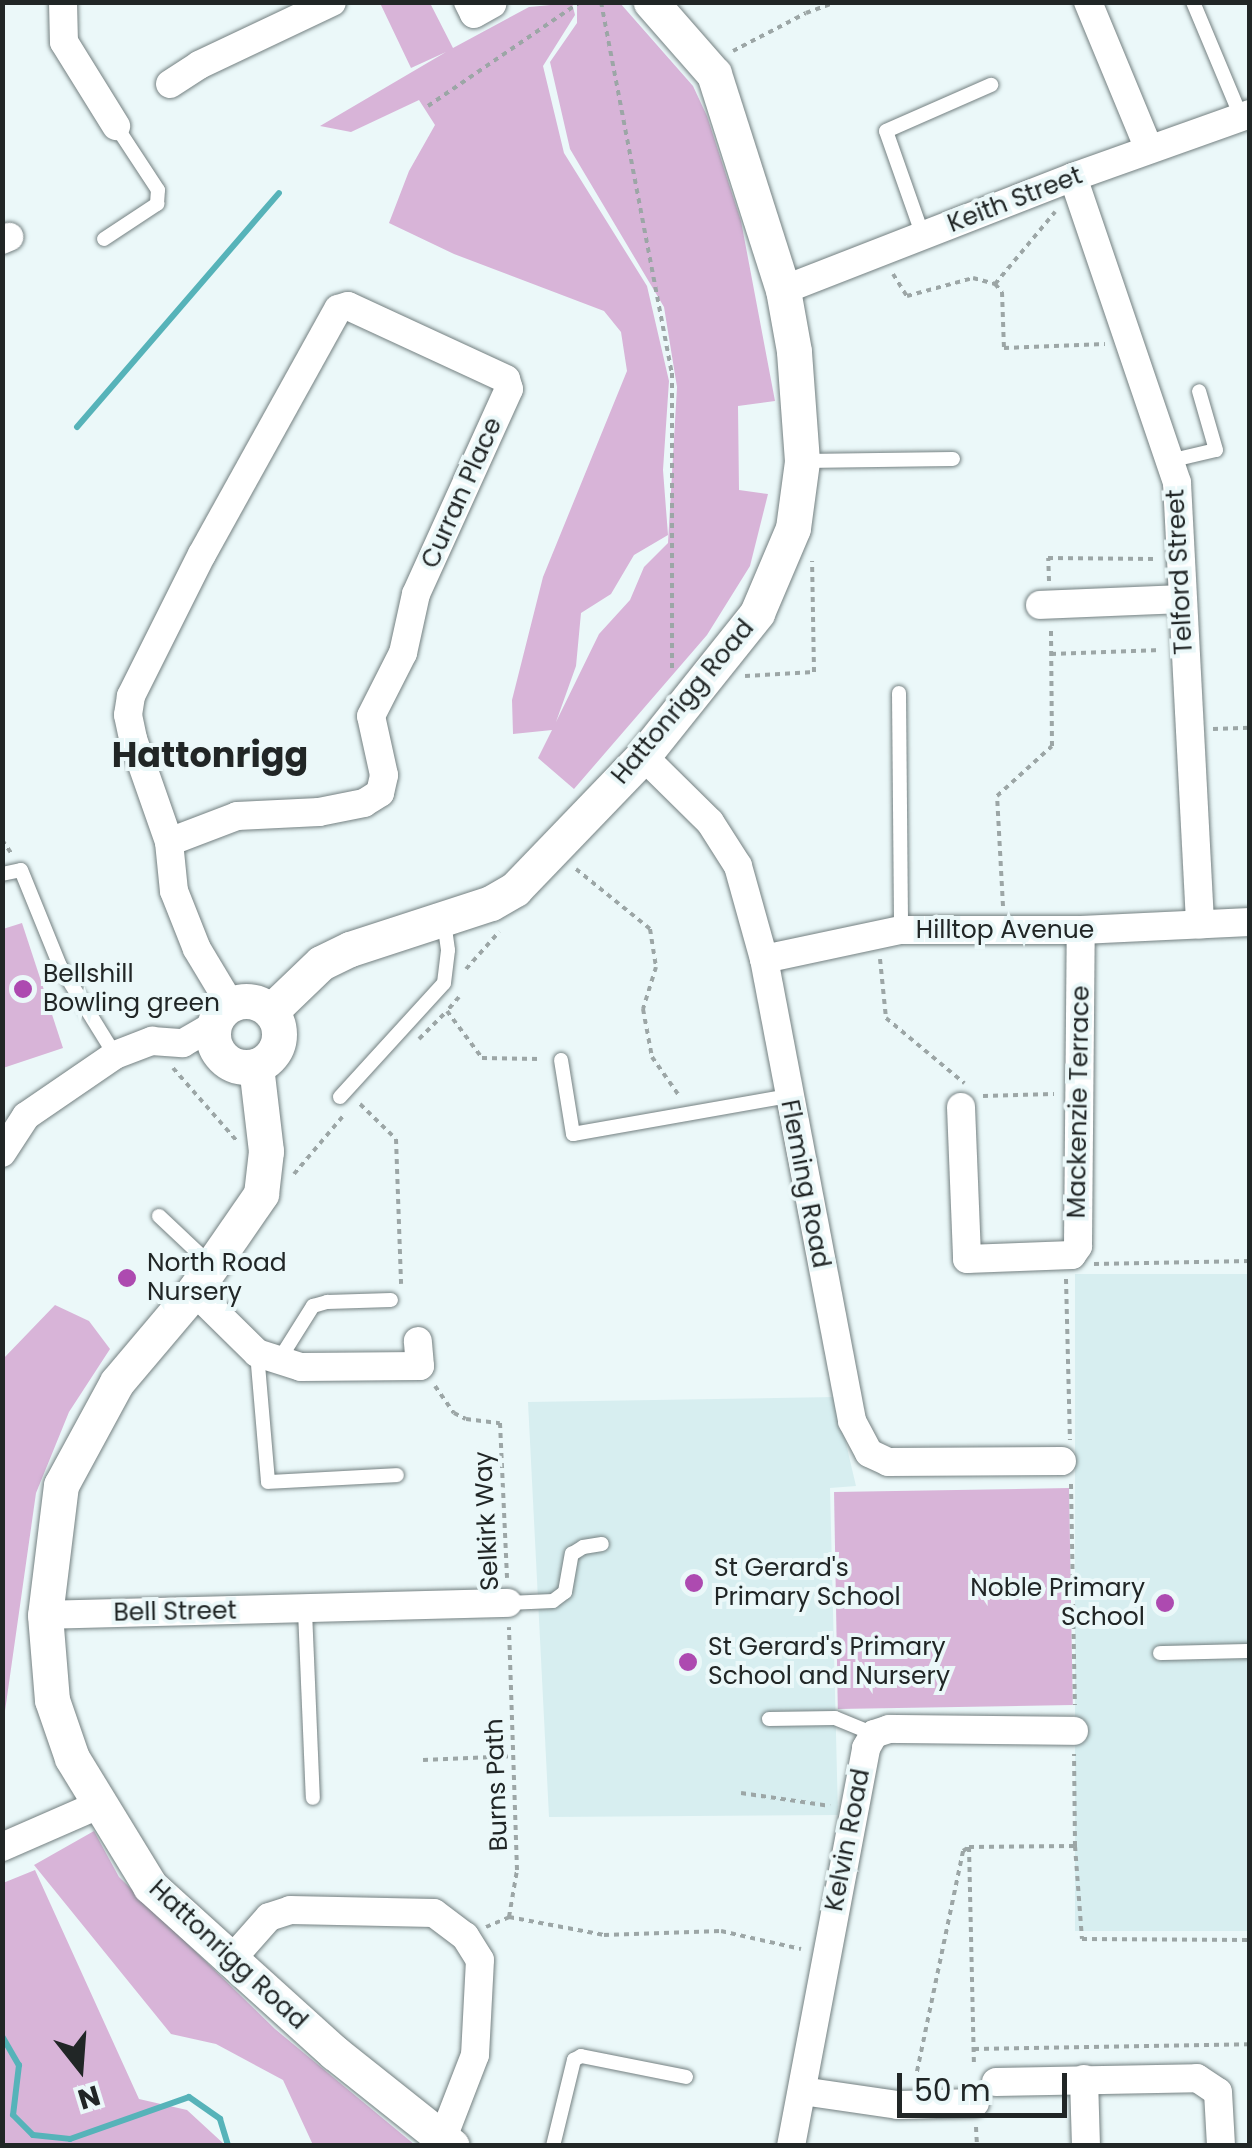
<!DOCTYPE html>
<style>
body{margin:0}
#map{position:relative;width:1252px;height:2148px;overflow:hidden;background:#ebf8f9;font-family:Poppins,sans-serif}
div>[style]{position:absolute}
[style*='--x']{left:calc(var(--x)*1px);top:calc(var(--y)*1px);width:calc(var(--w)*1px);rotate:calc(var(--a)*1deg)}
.built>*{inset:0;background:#d7eef0;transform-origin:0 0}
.green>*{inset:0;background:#d8b4d8;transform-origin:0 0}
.stream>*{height:6px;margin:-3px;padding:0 3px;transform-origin:3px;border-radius:3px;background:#56b3b9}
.path>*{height:4px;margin-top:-2px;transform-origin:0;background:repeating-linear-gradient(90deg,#9ca6a6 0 5px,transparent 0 10px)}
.roads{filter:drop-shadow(0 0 2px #748081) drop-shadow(0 0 2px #748081)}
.service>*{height:14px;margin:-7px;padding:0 7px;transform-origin:7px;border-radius:7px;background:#fff}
.minor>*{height:28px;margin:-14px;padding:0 14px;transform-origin:14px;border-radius:14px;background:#fff}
.tertiary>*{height:35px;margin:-17.5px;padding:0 17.5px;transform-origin:17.5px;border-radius:17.5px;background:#fff}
.tertiary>.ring{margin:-17.5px;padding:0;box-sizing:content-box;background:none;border:35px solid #fff;border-radius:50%}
.dots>*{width:28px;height:28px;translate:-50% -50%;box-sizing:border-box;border:5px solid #ebf8f9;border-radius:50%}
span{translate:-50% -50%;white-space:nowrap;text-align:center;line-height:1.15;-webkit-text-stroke:8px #ebf8f9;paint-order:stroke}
.street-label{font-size:25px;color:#212626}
.poi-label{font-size:25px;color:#212626}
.left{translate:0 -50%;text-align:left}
.right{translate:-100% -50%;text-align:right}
.district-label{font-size:35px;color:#212626;font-weight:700}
.frame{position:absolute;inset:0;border:5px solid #212626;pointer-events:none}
.north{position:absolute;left:30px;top:2018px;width:100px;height:100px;-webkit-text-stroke:8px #ebf8f9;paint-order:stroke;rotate:163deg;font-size:28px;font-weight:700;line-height:40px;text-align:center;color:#212626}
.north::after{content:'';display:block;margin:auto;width:35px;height:45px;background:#212626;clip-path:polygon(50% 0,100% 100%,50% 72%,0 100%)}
.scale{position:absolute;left:897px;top:2073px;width:170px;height:45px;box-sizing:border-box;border:5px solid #212626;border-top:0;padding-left:12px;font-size:30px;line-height:35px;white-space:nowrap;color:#212626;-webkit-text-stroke:8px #ebf8f9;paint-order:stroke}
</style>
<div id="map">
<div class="built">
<div style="left:1249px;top:1274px;width:657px;height:174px;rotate:90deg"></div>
<div style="clip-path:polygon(835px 1397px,856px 1486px,830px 1488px,838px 1815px,549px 1817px,528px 1402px)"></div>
</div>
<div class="green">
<div style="clip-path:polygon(380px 3px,430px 3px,453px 48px,529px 7px,572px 3px,575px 15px,543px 66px,564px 153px,647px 286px,669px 381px,663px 470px,668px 535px,634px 555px,611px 594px,581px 613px,576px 666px,556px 722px,599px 634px,630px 600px,644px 567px,668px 543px,677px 387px,664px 307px,570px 149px,550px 62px,577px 23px,577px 3px,620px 3px,693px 86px,707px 116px,741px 221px,775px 401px,738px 406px,739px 490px,768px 494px,750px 566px,707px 635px,574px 789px,538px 758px,552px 730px,513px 734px,512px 700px,543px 577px,627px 371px,621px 332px,604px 311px,454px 254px,389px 223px,409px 171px,435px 125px,419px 100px,351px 132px,320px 126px,446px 52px,411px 68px)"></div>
<div style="clip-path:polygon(22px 923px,63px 1048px,3px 1068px,3px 929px)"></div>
<div style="clip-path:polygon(55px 1305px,89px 1321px,110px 1349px,69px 1412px,36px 1493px,3px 1725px,3px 1359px)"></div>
<div style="left:1069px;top:1488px;width:217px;height:235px;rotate:89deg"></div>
<div style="clip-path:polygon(94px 1831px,119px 1877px,275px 2029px,415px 2145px,313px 2145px,283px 2080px,216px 2044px,171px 2034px,34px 1865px)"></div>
<div style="clip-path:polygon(35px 1870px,139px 2099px,187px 2110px,225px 2145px,3px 2145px,3px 1883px)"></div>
</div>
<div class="stream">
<div style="--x:77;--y:427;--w:309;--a:-49.2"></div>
<div style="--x:2;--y:2036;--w:34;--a:60"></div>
<div style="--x:19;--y:2065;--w:50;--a:96.8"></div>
<div style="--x:13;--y:2115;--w:28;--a:45"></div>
<div style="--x:33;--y:2135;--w:37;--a:6"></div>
<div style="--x:70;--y:2139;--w:126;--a:-19.4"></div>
<div style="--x:189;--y:2097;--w:38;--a:35"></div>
<div style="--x:220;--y:2119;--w:28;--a:73"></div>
</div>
<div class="path">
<div style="--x:601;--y:2;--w:378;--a:79.2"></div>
<div style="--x:672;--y:373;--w:298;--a:90"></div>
<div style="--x:733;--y:51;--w:82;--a:-27.5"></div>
<div style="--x:806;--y:13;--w:33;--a:-20"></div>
<div style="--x:428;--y:106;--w:184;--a:-34.4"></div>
<div style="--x:893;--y:274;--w:26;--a:58"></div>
<div style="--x:907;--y:296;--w:68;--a:-15.3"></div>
<div style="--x:973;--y:278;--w:23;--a:15"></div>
<div style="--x:995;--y:284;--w:11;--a:49"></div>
<div style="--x:1002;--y:292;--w:56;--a:88"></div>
<div style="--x:1004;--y:348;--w:101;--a:-2.3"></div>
<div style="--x:995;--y:284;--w:94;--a:-50.2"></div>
<div style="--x:1049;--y:581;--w:23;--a:-92"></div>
<div style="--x:1048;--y:558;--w:107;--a:0.5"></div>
<div style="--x:1051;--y:654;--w:110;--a:-2.1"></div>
<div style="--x:745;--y:676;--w:69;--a:-3.3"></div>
<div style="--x:814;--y:672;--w:111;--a:-91"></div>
<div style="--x:1213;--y:729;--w:37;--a:-2"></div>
<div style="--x:2;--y:840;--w:16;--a:55"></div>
<div style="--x:576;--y:869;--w:95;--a:39"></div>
<div style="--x:650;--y:929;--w:38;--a:81"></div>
<div style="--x:656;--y:967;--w:44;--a:107.2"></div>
<div style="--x:643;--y:1009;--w:49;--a:79.4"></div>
<div style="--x:652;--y:1057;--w:49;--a:55"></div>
<div style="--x:1003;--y:906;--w:110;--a:-93.1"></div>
<div style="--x:997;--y:796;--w:74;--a:-42.3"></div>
<div style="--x:1052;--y:746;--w:115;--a:-90.5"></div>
<div style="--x:880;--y:959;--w:59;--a:84.2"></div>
<div style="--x:886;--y:1018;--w:102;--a:39.8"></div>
<div style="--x:466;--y:969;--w:50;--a:-48.3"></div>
<div style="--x:459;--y:997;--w:18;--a:131"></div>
<div style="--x:447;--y:1011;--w:59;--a:53.3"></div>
<div style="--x:482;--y:1058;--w:59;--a:1"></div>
<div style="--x:419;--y:1039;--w:40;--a:-45"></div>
<div style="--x:173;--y:1068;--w:96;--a:48.8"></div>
<div style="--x:983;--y:1096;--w:71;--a:-1.6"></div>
<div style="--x:360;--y:1104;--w:50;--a:44.2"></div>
<div style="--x:396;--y:1139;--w:145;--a:88"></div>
<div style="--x:294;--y:1174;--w:76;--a:-49.8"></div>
<div style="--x:1094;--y:1264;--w:156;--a:-1.1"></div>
<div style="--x:1066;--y:1279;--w:161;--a:88.6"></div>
<div style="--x:435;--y:1386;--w:33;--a:55"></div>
<div style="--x:454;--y:1413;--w:13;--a:27"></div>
<div style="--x:466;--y:1419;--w:34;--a:7"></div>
<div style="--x:500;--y:1423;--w:155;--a:87.4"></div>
<div style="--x:1071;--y:1484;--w:221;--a:89"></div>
<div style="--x:423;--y:1760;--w:90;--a:-2.5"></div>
<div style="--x:741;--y:1793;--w:90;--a:8.3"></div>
<div style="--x:1075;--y:1846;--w:93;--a:85.7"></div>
<div style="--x:1082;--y:1939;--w:168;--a:0.3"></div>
<div style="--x:969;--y:1847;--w:220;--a:88.7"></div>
<div style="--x:509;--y:1917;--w:97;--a:10.7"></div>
<div style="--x:604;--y:1935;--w:117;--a:-2"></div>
<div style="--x:721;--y:1931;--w:82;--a:12.7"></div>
<div style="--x:486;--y:1927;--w:25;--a:-23"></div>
<div style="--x:509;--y:1917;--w:48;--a:-80.3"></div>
<div style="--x:517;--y:1870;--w:243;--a:-91.9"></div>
<div style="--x:974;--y:2049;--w:276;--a:-1"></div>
<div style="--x:915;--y:2081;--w:235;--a:-78.2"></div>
<div style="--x:963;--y:1851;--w:7;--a:-34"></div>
<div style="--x:969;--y:1847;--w:106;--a:-0.5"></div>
<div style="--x:1075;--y:1846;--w:92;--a:-90.6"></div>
<div style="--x:976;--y:2127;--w:19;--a:87"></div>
</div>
<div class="roads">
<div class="service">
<div style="--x:1193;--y:2;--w:125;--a:67.3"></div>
<div style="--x:923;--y:236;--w:111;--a:-109.4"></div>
<div style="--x:886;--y:131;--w:115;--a:-23.7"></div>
<div style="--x:104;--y:239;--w:64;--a:-33.4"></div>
<div style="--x:157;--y:204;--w:14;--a:-86"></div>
<div style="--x:158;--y:190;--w:77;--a:-123.3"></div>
<div style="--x:804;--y:461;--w:149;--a:-0.8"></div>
<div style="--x:1169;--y:461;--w:48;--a:-13.2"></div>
<div style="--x:1216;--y:450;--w:61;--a:-106.1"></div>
<div style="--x:899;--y:693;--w:237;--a:89.5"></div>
<div style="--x:2;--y:874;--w:19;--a:-12"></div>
<div style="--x:21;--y:870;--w:104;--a:67.9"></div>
<div style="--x:60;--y:966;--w:105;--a:58.3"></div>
<div style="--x:561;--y:1060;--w:75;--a:80.8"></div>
<div style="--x:573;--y:1134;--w:218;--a:-10"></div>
<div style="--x:340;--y:1097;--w:154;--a:-47.6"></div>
<div style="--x:444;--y:983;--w:33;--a:-83"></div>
<div style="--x:448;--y:950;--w:29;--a:-98"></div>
<div style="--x:159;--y:1216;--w:69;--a:43.2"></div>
<div style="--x:257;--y:1353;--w:129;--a:85.1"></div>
<div style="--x:268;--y:1482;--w:129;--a:-3.1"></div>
<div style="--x:279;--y:1360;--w:64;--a:-57.8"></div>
<div style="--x:313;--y:1306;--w:15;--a:-16"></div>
<div style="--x:327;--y:1302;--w:64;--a:-1.8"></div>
<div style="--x:508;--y:1603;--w:45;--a:-2.5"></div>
<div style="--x:553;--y:1601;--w:15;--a:-37"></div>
<div style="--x:565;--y:1592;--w:39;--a:-80"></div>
<div style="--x:572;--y:1554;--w:13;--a:-32"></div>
<div style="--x:583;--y:1547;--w:19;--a:-9"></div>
<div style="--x:305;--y:1611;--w:187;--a:87.6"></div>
<div style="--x:1160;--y:1653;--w:90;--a:-1.3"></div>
<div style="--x:769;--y:1719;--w:66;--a:-0.9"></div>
<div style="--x:835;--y:1718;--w:42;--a:22.3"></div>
<div style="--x:553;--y:2146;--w:89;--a:-76.3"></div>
<div style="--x:574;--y:2060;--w:8;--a:-30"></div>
<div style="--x:581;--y:2056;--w:107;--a:11.3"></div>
</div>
<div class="minor">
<div style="--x:63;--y:2;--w:40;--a:88.6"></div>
<div style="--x:64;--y:42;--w:99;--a:58.2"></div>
<div style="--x:468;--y:2;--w:13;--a:63"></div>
<div style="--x:474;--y:14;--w:21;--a:-29"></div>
<div style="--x:1088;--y:2;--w:159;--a:67.5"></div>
<div style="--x:170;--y:84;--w:35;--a:-33"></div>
<div style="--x:199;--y:65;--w:147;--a:-25.3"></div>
<div style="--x:1073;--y:177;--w:323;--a:71.2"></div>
<div style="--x:1177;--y:483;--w:442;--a:87"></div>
<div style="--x:2;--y:240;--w:8;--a:-23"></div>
<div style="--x:783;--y:290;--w:311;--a:-21.3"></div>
<div style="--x:1073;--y:177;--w:188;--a:-19.6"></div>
<div style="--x:1040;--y:605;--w:141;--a:-2.4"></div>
<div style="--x:643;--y:756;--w:94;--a:44.6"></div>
<div style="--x:710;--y:822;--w:52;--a:57.5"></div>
<div style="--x:738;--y:866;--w:97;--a:74.4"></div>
<div style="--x:764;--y:959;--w:470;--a:79.2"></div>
<div style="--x:852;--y:1421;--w:36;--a:62"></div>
<div style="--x:869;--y:1453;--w:21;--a:25"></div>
<div style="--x:888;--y:1462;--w:174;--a:-0.3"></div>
<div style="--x:169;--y:842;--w:73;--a:-20.9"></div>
<div style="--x:237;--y:816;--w:82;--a:-2.8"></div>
<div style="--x:319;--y:812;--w:46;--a:-11.3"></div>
<div style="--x:364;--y:803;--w:19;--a:-32"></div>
<div style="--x:380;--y:793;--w:18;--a:-77"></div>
<div style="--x:384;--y:775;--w:60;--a:-102.4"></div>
<div style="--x:371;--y:716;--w:71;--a:-63.1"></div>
<div style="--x:403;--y:653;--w:60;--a:-77.6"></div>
<div style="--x:416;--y:594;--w:225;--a:-65.6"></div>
<div style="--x:509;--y:389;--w:10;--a:-107"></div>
<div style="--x:506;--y:379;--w:174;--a:-155.2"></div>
<div style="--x:348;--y:306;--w:10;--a:163"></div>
<div style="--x:338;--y:309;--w:280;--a:119"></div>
<div style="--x:202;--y:554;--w:159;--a:116.6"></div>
<div style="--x:131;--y:696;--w:19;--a:99"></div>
<div style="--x:128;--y:715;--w:25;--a:78"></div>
<div style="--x:133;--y:739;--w:109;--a:70.7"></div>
<div style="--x:169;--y:842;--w:49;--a:84.2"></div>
<div style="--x:174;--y:891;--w:62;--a:68.4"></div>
<div style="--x:197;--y:949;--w:64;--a:59"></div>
<div style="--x:764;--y:959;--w:140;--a:-12"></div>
<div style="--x:901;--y:930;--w:180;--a:0"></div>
<div style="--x:1081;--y:930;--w:169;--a:-2.7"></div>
<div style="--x:961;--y:1107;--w:152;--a:87.7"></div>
<div style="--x:967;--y:1259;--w:105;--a:-2.2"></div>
<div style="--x:1072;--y:1255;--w:11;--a:-56"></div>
<div style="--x:1078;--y:1246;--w:316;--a:-89.5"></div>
<div style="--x:2;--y:1153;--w:44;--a:-57"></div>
<div style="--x:26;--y:1116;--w:108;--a:-34.4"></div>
<div style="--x:115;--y:1055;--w:40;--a:-21"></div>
<div style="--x:152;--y:1041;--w:31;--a:4"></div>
<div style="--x:183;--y:1043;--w:36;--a:-30"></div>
<div style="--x:194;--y:1291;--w:88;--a:44.5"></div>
<div style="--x:257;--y:1353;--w:46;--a:17.7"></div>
<div style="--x:301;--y:1367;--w:119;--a:-0.5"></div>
<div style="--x:420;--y:1366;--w:25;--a:-95"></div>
<div style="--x:45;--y:1615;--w:463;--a:-1.5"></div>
<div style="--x:2;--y:1847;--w:105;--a:-23.6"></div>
<div style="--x:231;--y:1960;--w:57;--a:-48.5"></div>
<div style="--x:269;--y:1917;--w:22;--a:-18"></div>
<div style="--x:290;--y:1910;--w:144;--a:1.2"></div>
<div style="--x:434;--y:1913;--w:39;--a:37"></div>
<div style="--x:465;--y:1936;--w:28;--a:58"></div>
<div style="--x:480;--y:1960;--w:95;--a:93"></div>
<div style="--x:475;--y:2055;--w:91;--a:111.2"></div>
<div style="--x:1084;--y:2079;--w:67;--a:88.3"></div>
<div style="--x:996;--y:2082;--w:201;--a:-1.1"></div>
<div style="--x:1197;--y:2078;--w:25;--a:34"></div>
<div style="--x:1218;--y:2092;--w:54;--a:86.8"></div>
<div style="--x:802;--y:2091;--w:97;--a:8.3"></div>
<div style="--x:898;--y:2105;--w:77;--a:-1.5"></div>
<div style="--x:791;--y:2146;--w:405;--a:-79.3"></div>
<div style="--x:866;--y:1748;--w:16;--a:-60"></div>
<div style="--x:874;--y:1734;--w:16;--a:-18"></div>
<div style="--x:889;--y:1729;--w:185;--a:0.6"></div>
</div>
<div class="tertiary">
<div class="ring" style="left:213px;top:1001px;width:31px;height:31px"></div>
<div style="--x:271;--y:1011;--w:69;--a:-43.8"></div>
<div style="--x:321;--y:963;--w:32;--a:-26"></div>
<div style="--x:350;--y:949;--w:148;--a:-18.1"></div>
<div style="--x:491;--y:903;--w:28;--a:-30"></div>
<div style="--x:515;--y:889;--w:185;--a:-46.1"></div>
<div style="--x:643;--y:756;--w:183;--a:-51.4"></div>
<div style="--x:757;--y:613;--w:92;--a:-67"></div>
<div style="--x:793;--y:528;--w:68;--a:-82.3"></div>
<div style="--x:802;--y:461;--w:110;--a:-94.2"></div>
<div style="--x:794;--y:351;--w:62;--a:-100.2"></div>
<div style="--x:783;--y:290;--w:227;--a:-107.7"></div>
<div style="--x:714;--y:74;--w:96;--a:-131.2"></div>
<div style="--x:256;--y:1066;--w:86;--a:83.3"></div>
<div style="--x:266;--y:1151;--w:43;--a:96.6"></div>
<div style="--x:261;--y:1194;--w:118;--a:124.6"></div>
<div style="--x:194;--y:1291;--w:119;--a:130.2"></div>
<div style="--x:117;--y:1382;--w:117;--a:118.5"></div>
<div style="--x:61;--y:1485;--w:131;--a:97"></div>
<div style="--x:45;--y:1615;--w:85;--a:85.3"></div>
<div style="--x:52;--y:1700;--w:61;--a:71"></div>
<div style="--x:72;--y:1758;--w:150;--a:58.6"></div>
<div style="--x:150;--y:1886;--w:249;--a:42.1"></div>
<div style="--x:335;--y:2053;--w:149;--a:38.5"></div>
</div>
</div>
<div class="dots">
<div style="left:23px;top:989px;background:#ad4ab0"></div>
<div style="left:127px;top:1278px;background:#ad4ab0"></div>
<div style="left:694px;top:1583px;background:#ad4ab0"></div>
<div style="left:1165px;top:1603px;background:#ad4ab0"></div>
<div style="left:688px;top:1662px;background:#ad4ab0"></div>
</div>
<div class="street-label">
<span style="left:1015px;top:200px;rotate:-21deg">Keith Street</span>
<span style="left:462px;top:493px;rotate:-66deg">Curran Place</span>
<span style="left:1180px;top:572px;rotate:-93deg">Telford Street</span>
<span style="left:683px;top:702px;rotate:-50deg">Hattonrigg Road</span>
<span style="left:1005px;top:930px">Hilltop Avenue</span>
<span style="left:1079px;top:1102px;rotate:-89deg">Mackenzie Terrace</span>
<span style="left:805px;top:1184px;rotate:79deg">Fleming Road</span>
<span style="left:487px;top:1521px;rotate:-93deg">Selkirk Way</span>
<span style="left:175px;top:1612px;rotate:-1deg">Bell Street</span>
<span style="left:497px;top:1785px;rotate:-92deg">Burns Path</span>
<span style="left:848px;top:1840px;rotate:-79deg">Kelvin Road</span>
<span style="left:228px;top:1955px;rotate:43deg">Hattonrigg Road</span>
</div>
<div class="poi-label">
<span class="left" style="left:43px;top:989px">Bellshill<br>Bowling green</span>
<span class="left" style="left:147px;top:1278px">North Road<br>Nursery</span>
<span class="left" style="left:714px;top:1583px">St Gerard's<br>Primary School</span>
<span class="right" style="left:1145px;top:1603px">Noble Primary<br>School</span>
<span class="left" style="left:708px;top:1662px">St Gerard's Primary<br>School and Nursery</span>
</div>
<div class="district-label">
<span style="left:210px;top:755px">Hattonrigg</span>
</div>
<div class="frame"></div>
<div class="north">N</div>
<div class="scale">50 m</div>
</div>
